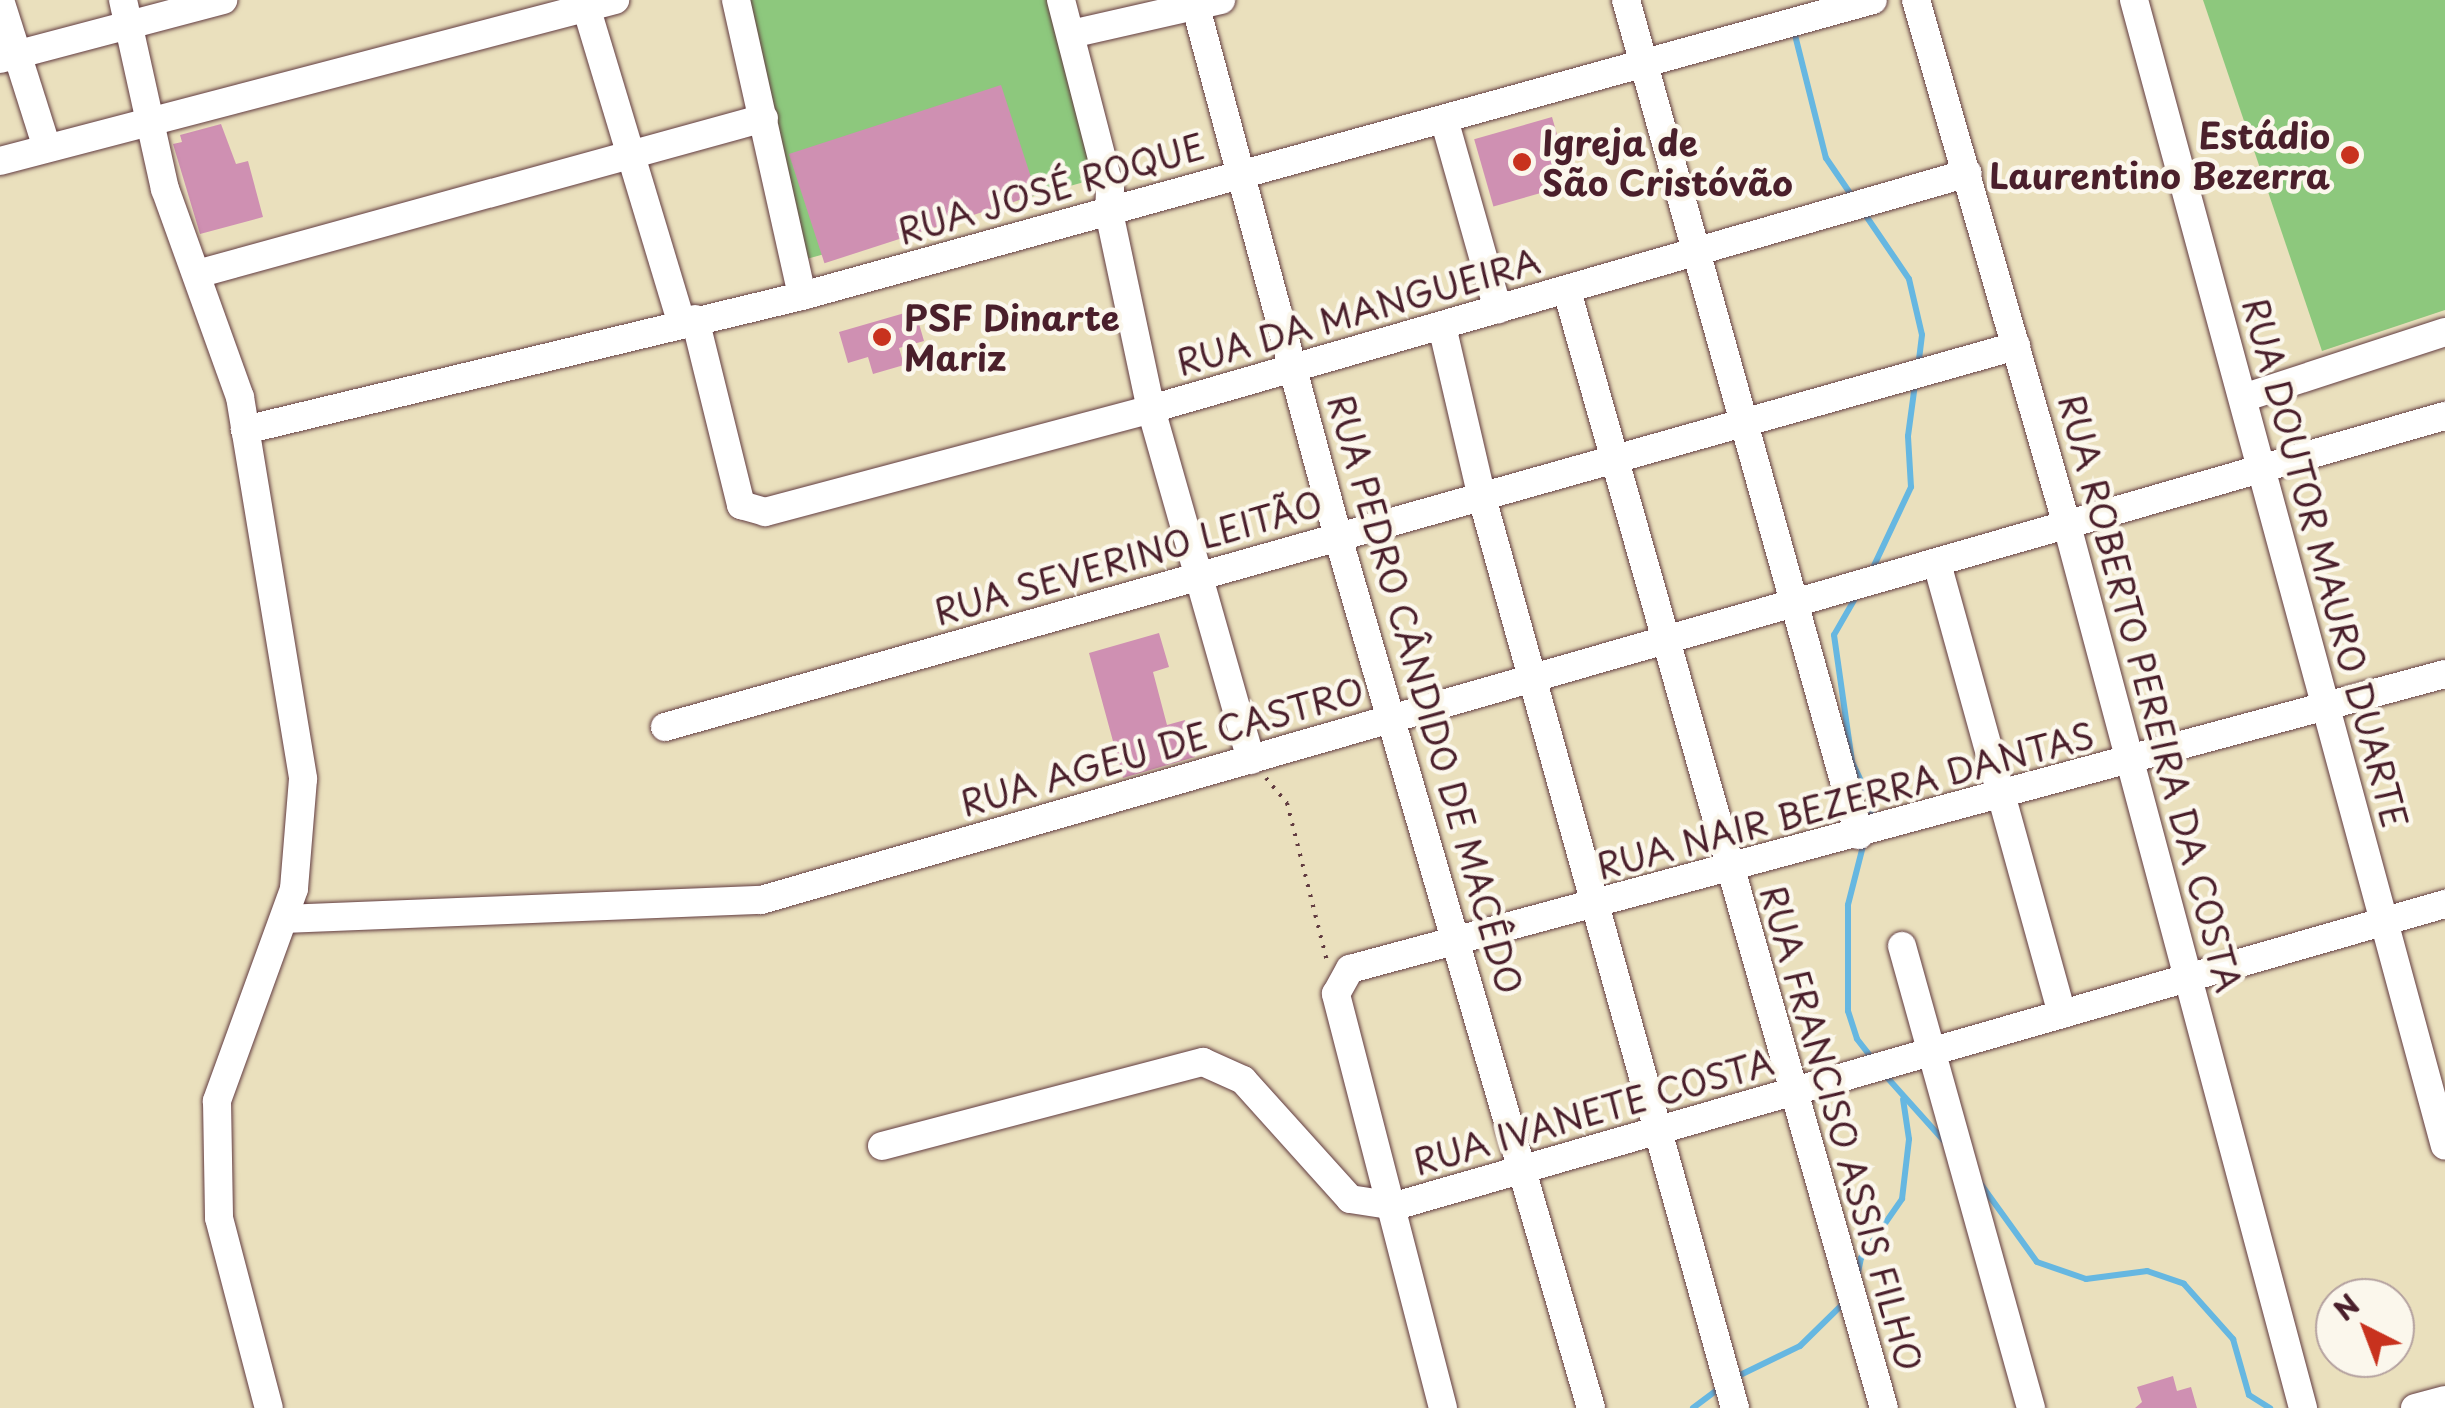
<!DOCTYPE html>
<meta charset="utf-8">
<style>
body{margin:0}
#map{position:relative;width:2445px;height:1408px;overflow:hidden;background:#eae0bd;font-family:"Playpen Sans",sans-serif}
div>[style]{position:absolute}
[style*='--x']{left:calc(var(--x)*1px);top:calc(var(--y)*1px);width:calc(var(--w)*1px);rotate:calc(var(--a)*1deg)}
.green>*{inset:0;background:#8dc87d}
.stream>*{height:6px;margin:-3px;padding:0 3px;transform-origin:3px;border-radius:3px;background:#66b7e1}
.building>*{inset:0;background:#cf90b2;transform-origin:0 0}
.path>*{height:4px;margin-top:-2px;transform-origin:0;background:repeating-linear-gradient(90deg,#623c41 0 2.5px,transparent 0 10.5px)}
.roads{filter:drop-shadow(0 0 2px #623c41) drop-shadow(0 0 2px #623c41)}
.minor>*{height:28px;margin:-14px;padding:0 14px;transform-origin:14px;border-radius:14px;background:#fff}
.dots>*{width:28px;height:28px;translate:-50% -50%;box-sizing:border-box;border:5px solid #fbf7ec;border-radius:50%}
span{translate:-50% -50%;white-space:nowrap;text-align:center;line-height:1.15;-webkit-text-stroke:9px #fbf7ec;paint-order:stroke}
.poi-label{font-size:35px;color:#4a1f2b;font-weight:700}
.right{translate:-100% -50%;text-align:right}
.left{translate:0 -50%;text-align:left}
.street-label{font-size:35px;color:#4a1f2b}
.north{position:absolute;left:2315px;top:1278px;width:100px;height:100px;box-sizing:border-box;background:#fbf7ec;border:2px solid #b4a19f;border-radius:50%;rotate:318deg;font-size:28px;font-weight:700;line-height:40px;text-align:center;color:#4a1f2b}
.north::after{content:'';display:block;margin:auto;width:35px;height:45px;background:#c8321e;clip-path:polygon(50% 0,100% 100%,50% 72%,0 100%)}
</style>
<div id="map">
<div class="green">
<div style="clip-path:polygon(747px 0,1049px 0,1095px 179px,803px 260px)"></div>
<div style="clip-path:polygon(2203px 0,2445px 0,2445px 310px,2322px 351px)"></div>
</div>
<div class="stream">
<div style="--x:1794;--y:31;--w:131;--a:75.9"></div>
<div style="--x:1826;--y:158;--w:46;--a:55.6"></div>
<div style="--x:1862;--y:210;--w:83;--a:55.7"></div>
<div style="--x:1909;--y:279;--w:57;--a:76.9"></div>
<div style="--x:1922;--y:335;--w:31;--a:97"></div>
<div style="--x:1871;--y:572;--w:94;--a:-64.8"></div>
<div style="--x:1911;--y:487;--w:51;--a:-93.4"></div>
<div style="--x:1908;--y:436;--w:52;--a:-82.3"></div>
<div style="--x:1857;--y:595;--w:46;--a:119.9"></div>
<div style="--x:1834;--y:635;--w:128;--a:81.9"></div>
<div style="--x:1852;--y:762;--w:49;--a:64.5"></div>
<div style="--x:1873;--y:806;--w:15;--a:106"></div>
<div style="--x:1864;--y:842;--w:65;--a:104.3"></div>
<div style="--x:1848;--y:905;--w:106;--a:90"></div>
<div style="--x:1848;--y:1011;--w:29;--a:72"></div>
<div style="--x:1857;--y:1039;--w:28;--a:52"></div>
<div style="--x:1884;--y:1074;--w:93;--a:48.1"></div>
<div style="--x:1980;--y:1183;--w:97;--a:54.2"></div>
<div style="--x:2037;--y:1262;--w:52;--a:19.1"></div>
<div style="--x:2086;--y:1279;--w:62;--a:-7.5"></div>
<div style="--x:2147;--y:1271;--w:39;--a:19"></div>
<div style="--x:2184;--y:1284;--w:74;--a:48.3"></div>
<div style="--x:2233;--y:1339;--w:58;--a:74.1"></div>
<div style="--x:2249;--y:1395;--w:25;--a:32"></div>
<div style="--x:1857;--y:1277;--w:19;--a:-78"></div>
<div style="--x:1861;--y:1258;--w:72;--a:-55.2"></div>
<div style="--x:1902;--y:1199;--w:60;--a:-83.3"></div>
<div style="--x:1909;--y:1139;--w:40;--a:-98.5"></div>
<div style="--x:1734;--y:1378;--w:73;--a:-25.9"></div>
<div style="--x:1800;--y:1346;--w:64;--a:-44.4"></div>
<div style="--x:1693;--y:1408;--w:34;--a:-37"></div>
</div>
<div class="building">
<div style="left:1001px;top:85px;width:115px;height:223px;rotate:72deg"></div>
<div style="left:1552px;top:117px;width:70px;height:81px;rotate:74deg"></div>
<div style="clip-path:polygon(221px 124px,236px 164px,248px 161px,263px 217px,200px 234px,173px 144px,182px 142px,180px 135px)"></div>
<div style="clip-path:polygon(915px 310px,924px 341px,899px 348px,904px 365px,873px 374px,868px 357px,848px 363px,839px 332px)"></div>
<div style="clip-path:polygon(1159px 633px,1169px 667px,1153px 672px,1167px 725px,1185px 720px,1195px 757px,1123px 778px,1089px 653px)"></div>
<div style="clip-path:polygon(2173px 1376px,2177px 1391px,2191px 1387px,2197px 1408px,2135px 1408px,2142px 1402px,2137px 1387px)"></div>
</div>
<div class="path">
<div style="--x:1266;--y:778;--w:33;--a:50"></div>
<div style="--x:1287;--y:803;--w:163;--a:75.8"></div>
</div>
<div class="roads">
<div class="minor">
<div style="--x:0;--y:0;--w:155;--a:72.4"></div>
<div style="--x:123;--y:0;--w:194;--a:77.5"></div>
<div style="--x:165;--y:189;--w:221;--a:70.2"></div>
<div style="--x:240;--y:397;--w:387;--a:80.6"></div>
<div style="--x:303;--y:779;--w:110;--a:94.7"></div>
<div style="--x:294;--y:889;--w:226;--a:110"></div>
<div style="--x:217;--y:1101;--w:117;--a:89"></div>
<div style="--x:219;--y:1218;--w:196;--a:75.3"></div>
<div style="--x:584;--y:0;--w:336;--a:73.2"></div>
<div style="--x:736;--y:0;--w:303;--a:77.4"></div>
<div style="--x:1061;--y:0;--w:195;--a:75.5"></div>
<div style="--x:1110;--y:189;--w:23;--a:92"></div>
<div style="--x:1109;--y:212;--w:201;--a:78"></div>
<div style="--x:1151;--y:409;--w:365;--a:74.1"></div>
<div style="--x:1194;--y:0;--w:556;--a:74.99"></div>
<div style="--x:1338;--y:537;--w:907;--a:73.8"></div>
<div style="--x:1626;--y:0;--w:867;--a:74.41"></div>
<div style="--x:1916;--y:0;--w:550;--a:73.97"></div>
<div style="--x:2068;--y:529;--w:910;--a:75.03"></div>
<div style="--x:2134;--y:0;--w:1187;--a:74.82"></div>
<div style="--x:1071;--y:34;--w:154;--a:-12.8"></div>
<div style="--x:0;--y:59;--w:231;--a:-14.8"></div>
<div style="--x:1444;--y:119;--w:198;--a:74.2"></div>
<div style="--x:0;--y:161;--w:636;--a:-14.67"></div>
<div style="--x:197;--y:274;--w:588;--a:-15.38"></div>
<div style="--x:1567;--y:291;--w:1161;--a:74.16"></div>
<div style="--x:695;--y:319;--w:192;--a:76.1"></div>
<div style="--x:741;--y:505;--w:25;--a:16"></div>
<div style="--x:765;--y:512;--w:400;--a:-14.9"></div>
<div style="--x:1151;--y:409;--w:850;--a:-16.11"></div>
<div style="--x:1442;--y:326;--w:172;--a:76.9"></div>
<div style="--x:1481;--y:494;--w:949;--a:74.47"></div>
<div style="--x:2246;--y:397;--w:209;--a:-18.1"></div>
<div style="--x:245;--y:430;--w:573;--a:-13.53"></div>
<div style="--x:802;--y:296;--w:1111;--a:-15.45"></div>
<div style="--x:1938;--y:567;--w:464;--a:74.5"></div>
<div style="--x:665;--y:727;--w:1404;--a:-15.75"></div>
<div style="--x:285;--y:919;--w:476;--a:-2.3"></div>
<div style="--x:761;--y:900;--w:1752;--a:-16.04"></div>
<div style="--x:1902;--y:946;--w:480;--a:74.4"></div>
<div style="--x:882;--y:1146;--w:332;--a:-14.7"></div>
<div style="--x:1203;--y:1062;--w:44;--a:24.2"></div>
<div style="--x:1243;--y:1080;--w:160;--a:48"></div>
<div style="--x:1350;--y:1199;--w:46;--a:8.8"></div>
<div style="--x:1395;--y:1206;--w:1093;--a:-16.05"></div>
<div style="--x:1443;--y:1408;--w:428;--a:-104.5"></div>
<div style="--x:1336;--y:994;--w:29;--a:-61"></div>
<div style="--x:1350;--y:969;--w:1134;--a:-15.08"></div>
<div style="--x:2415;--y:1408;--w:31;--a:-15"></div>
</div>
</div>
<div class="dots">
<div style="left:2350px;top:155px;background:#c8321e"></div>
<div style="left:1522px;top:162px;background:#c8321e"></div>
<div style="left:882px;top:337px;background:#c8321e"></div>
</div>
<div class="poi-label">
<span class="right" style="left:2330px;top:155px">Estádio<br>Laurentino Bezerra</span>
<span class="left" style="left:1542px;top:162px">Igreja de<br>São Cristóvão</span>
<span class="left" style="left:904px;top:337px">PSF Dinarte<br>Mariz</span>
</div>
<div class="street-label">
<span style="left:1051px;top:188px;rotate:-16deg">RUA JOSÉ ROQUE</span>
<span style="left:1358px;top:311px;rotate:-16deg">RUA DA MANGUEIRA</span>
<span style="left:1128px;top:557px;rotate:-16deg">RUA SEVERINO LEITÃO</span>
<span style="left:2326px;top:563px;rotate:75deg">RUA DOUTOR MAURO DUARTE</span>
<span style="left:2151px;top:693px;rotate:75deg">RUA ROBERTO PEREIRA DA COSTA</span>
<span style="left:1426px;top:694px;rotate:74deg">RUA PEDRO CÂNDIDO DE MACÊDO</span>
<span style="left:1162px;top:746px;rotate:-16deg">RUA AGEU DE CASTRO</span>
<span style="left:1845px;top:800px;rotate:-15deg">RUA NAIR BEZERRA DANTAS</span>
<span style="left:1593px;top:1111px;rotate:-16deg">RUA IVANETE COSTA</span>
<span style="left:1842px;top:1128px;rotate:74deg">RUA FRANCISO ASSIS FILHO</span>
</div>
<div class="north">N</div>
</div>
